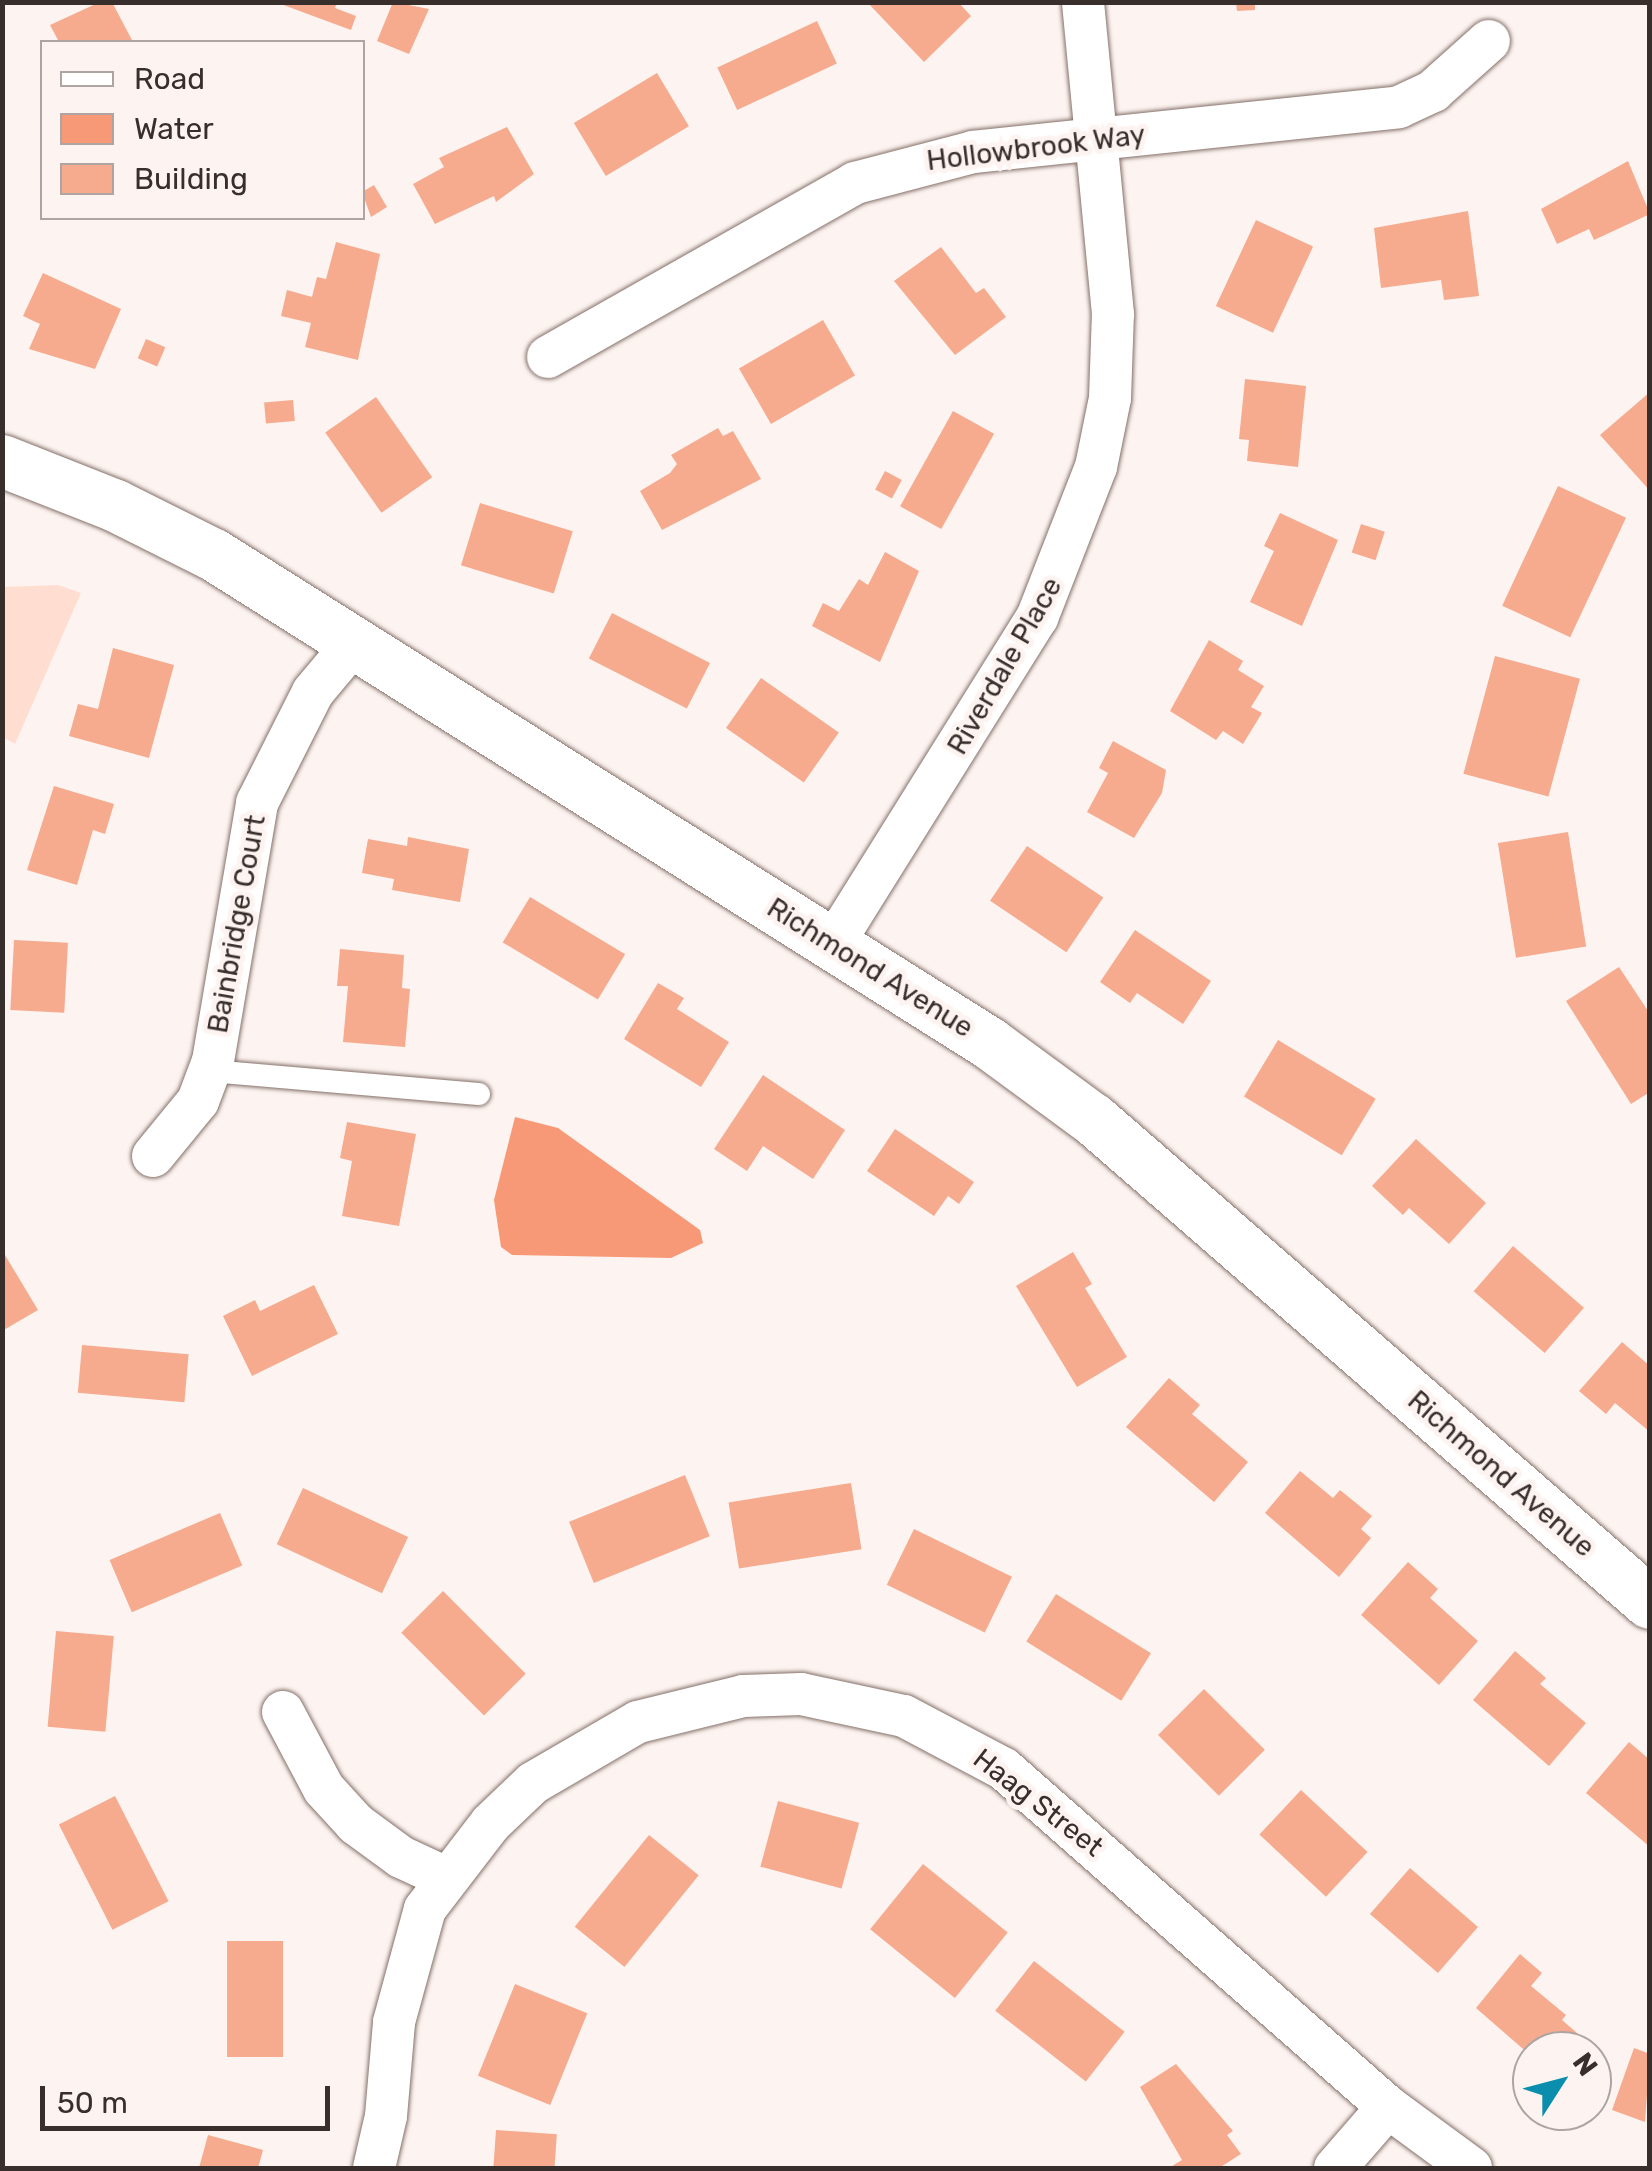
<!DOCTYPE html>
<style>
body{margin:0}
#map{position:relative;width:1652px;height:2171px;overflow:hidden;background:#fdf4f1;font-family:Rubik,sans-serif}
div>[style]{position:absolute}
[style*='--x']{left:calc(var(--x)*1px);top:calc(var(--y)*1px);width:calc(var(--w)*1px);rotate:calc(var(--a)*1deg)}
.green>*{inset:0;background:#ffddd1}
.water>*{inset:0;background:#f79976}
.building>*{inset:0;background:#f6aa8e;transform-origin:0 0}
.roads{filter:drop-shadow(0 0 2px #847069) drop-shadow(0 0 2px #847069)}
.service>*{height:22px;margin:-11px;padding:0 11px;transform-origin:11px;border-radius:11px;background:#fff}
.minor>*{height:42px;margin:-21px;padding:0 21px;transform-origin:21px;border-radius:21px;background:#fff}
.tertiary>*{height:52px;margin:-26px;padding:0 26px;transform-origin:26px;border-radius:26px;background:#fff}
span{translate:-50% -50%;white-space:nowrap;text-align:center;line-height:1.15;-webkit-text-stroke:10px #fdf4f1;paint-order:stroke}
.street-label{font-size:28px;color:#382f2c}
.frame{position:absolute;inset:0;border:5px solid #382f2c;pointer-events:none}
.legend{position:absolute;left:40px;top:40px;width:325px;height:180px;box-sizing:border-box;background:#fdf4f1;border:2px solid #aea5a2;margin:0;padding:12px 18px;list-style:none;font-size:30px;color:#382f2c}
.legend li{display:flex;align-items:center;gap:20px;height:50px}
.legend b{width:50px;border:2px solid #aea5a2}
.north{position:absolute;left:1512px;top:2031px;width:100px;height:100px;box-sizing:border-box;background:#fdf4f1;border:2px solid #aea5a2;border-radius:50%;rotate:54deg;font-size:28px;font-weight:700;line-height:40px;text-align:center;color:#382f2c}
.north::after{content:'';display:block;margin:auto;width:35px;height:45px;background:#0b8dad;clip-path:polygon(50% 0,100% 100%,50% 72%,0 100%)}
.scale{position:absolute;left:40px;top:2086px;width:290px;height:45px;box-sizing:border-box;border:5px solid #382f2c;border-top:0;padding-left:12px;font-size:30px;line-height:35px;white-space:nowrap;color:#382f2c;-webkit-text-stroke:8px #fdf4f1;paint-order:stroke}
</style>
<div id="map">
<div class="green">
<div style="clip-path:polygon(58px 585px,81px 593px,15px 744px,3px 737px,3px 587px)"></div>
</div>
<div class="water">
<div style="clip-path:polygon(515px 1117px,558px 1128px,700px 1230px,703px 1243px,671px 1258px,512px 1255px,501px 1247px,494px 1200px)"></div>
</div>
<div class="building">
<div style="clip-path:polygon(100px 2px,112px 2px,133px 42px,59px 42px,50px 25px)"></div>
<div style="clip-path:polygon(337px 2px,335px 8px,356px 16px,351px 30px,278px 3px)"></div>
<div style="clip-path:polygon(393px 2px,429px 9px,409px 54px,377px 41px)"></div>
<div style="clip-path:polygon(867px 2px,958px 2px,971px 16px,924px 62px)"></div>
<div style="clip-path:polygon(1236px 2px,1255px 2px,1255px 10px,1237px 11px)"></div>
<div style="left:817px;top:21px;width:47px;height:110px;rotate:65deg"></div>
<div style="left:657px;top:73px;width:62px;height:97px;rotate:59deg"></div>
<div style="clip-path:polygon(507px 127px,534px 174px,496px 202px,494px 196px,435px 224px,413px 184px,444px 167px,439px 158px)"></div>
<div style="clip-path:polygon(1628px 161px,1650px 214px,1594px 240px,1589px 229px,1557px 244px,1541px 209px)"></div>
<div style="clip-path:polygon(374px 185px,387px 207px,371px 217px,362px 192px)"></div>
<div style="clip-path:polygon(1468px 211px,1479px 296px,1444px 300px,1441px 280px,1381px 288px,1374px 228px)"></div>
<div style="left:1256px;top:220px;width:63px;height:95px;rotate:25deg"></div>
<div style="clip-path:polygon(336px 242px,380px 254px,358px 360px,305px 347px,311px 323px,281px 316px,287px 290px,312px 297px,317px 277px,326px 279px)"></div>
<div style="clip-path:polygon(941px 247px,976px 293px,984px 288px,1006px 317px,955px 355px,894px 281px)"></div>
<div style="clip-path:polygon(43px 273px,121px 309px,95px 369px,29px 349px,40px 324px,23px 316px)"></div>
<div style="left:823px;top:320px;width:64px;height:97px;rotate:60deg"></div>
<div style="left:146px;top:339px;width:21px;height:21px;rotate:23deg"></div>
<div style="clip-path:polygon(1245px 379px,1306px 386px,1298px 467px,1247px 461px,1249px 440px,1239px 439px)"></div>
<div style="clip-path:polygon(1650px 392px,1650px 491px,1600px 435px)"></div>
<div style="left:376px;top:397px;width:98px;height:62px;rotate:55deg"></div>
<div style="left:293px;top:400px;width:21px;height:29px;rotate:85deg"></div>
<div style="left:953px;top:411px;width:47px;height:109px;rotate:29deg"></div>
<div style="clip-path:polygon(718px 428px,723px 436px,733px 431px,761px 479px,662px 530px,640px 491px,670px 473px,677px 464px,671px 455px)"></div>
<div style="left:885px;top:471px;width:19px;height:21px;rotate:28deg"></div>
<div style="left:1558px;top:486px;width:75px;height:132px;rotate:25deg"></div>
<div style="left:480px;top:503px;width:97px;height:65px;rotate:17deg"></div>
<div style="clip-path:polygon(1280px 513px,1338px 540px,1302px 626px,1250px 602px,1274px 551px,1264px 546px)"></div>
<div style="left:1361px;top:524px;width:25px;height:30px;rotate:18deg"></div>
<div style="clip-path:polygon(885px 552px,919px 571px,880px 662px,812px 626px,823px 603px,839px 611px,859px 579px,868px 585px)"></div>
<div style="left:612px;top:613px;width:110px;height:51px;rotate:27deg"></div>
<div style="clip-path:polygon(1209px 640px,1243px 661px,1238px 670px,1264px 686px,1251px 707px,1262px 713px,1243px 744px,1223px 731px,1216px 740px,1170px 711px)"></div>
<div style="clip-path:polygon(113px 648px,174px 665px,149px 758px,69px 736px,78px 704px,98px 709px)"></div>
<div style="left:1495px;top:656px;width:88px;height:122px;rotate:15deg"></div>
<div style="left:761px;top:678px;width:95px;height:61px;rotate:35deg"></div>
<div style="clip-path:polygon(1113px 741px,1166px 770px,1162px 793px,1134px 838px,1087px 812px,1108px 773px,1099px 768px)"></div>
<div style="clip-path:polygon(54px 786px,114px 804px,105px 834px,93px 830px,77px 885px,27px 870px)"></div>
<div style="left:1568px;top:832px;width:116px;height:71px;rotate:81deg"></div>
<div style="clip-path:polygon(408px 837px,469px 849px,460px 902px,392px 890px,394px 879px,362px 873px,368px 839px,407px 846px)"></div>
<div style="left:1027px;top:846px;width:92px;height:66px;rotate:34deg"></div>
<div style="left:530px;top:897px;width:111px;height:53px;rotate:31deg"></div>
<div style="clip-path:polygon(1135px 930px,1211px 981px,1183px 1024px,1137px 993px,1130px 1003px,1100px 982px)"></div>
<div style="left:14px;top:940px;width:54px;height:70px;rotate:3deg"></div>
<div style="clip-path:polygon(340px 949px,404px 955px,402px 988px,410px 989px,405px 1047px,343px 1042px,348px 986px,337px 986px)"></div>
<div style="clip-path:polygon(1619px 967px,1650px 1014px,1650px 1092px,1631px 1104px,1566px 1001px)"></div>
<div style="clip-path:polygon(658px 983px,684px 998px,677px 1009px,729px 1042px,701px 1087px,624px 1039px)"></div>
<div style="left:1278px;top:1040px;width:114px;height:66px;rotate:31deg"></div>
<div style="clip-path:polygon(763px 1075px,845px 1130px,813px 1179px,763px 1146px,747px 1171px,714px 1149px)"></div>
<div style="clip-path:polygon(347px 1122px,416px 1134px,399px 1226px,342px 1216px,352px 1161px,340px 1158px)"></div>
<div style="clip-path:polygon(895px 1129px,974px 1182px,959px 1204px,948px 1196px,934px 1216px,867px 1171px)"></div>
<div style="clip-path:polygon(1416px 1139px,1486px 1203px,1449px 1244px,1409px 1208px,1403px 1215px,1372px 1186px)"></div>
<div style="left:1513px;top:1246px;width:94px;height:60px;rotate:41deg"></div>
<div style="clip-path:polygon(2px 1250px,38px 1310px,2px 1331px)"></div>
<div style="clip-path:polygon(1073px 1252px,1092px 1284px,1085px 1288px,1127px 1357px,1077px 1387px,1016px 1286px)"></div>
<div style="clip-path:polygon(314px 1285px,338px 1334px,252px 1376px,223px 1316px,255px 1300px,260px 1311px)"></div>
<div style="clip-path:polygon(1622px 1342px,1650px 1366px,1650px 1432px,1615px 1403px,1606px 1414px,1579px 1391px)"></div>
<div style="left:82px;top:1345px;width:107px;height:48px;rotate:5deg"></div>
<div style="clip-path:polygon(1169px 1378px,1200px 1405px,1192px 1414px,1248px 1462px,1214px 1502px,1126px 1427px)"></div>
<div style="clip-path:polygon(1300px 1471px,1333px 1498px,1340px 1490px,1372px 1516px,1361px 1529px,1371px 1538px,1339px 1577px,1265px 1513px)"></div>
<div style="left:685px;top:1475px;width:66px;height:125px;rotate:68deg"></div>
<div style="left:851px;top:1483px;width:67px;height:124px;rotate:81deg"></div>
<div style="left:303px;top:1488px;width:116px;height:62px;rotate:25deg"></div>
<div style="left:220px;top:1513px;width:57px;height:120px;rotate:67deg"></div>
<div style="left:914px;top:1529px;width:109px;height:62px;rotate:26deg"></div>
<div style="clip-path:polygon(1408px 1562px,1438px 1589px,1430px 1598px,1478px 1641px,1439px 1685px,1361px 1615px)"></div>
<div style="left:443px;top:1591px;width:117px;height:59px;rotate:45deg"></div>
<div style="left:1056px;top:1594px;width:112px;height:56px;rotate:32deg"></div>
<div style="left:56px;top:1631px;width:58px;height:96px;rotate:5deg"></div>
<div style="clip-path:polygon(1515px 1651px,1546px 1678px,1540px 1684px,1586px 1723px,1549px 1766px,1473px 1700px)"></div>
<div style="left:1204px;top:1689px;width:86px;height:65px;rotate:45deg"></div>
<div style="clip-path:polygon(1629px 1742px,1650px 1760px,1650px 1847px,1586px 1793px)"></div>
<div style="left:1301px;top:1790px;width:91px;height:61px;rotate:43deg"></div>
<div style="left:115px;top:1796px;width:118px;height:63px;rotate:63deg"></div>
<div style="left:778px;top:1801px;width:84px;height:68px;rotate:15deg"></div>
<div style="left:649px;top:1835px;width:64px;height:118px;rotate:39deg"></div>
<div style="left:923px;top:1864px;width:109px;height:84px;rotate:39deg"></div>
<div style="left:1410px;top:1868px;width:90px;height:61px;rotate:41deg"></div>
<div style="left:227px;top:1941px;width:56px;height:116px"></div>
<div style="clip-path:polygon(1520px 1954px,1542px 1973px,1531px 1986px,1566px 2015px,1562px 2020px,1591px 2045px,1586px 2051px,1530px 2055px,1476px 2008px)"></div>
<div style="left:1034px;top:1961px;width:115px;height:63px;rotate:38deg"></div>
<div style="left:515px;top:1984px;width:78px;height:99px;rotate:22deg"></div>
<div style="clip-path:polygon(1634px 2048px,1650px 2054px,1645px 2122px,1612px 2110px)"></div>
<div style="clip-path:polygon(1176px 2064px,1233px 2131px,1227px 2135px,1241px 2154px,1219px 2168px,1169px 2168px,1182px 2160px,1140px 2087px)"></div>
<div style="left:496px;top:2130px;width:61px;height:38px;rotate:4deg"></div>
<div style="clip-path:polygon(208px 2135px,263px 2150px,258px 2168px,199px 2168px)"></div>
</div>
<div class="roads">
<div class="service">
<div style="--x:210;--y:1071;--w:270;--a:4.9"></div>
</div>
<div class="minor">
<div style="--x:548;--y:357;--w:353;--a:-29.5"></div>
<div style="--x:855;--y:183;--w:122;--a:-14.7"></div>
<div style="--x:973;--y:152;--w:428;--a:-6"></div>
<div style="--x:1399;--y:107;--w:38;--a:-25"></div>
<div style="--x:1433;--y:91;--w:75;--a:-41.8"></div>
<div style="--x:833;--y:944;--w:385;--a:-58"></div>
<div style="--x:1037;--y:618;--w:162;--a:-68.7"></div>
<div style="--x:1096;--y:467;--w:70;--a:-78.5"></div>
<div style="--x:1110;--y:398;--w:84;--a:-88"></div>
<div style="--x:1113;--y:314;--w:313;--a:-95.5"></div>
<div style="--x:153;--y:1156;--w:71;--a:-50.7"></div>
<div style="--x:198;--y:1101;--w:43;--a:-69.4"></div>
<div style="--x:213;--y:1061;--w:262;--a:-80.3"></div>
<div style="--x:257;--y:803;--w:124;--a:-63.2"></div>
<div style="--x:313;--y:692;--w:65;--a:-50"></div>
<div style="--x:283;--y:1712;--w:87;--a:62"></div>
<div style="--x:324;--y:1789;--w:47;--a:47.6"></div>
<div style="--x:356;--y:1824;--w:56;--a:36.3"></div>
<div style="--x:401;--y:1857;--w:47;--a:24.9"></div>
<div style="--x:374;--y:2168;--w:53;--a:-77"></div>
<div style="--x:386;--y:2116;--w:94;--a:-85.1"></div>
<div style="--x:394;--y:2022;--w:117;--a:-74.7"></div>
<div style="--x:425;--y:1909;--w:108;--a:-52.5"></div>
<div style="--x:491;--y:1823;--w:58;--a:-43.6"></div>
<div style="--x:533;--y:1783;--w:121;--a:-30.2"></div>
<div style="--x:638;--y:1722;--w:108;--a:-13.9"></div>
<div style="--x:743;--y:1696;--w:58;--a:-2"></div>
<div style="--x:801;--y:1694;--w:105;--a:12.1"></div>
<div style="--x:904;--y:1716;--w:113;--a:27.9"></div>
<div style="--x:1004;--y:1769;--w:512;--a:41.35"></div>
<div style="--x:1388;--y:2107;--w:103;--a:36.3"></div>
<div style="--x:1335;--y:2168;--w:81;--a:-49"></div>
</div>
<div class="tertiary">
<div style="--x:2;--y:461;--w:123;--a:21.5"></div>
<div style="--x:116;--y:506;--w:110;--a:26.6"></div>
<div style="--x:214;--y:555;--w:916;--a:32.2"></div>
<div style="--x:989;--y:1043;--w:130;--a:36.3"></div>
<div style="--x:1094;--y:1120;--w:736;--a:40.98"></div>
</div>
</div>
<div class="street-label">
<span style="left:1036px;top:148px;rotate:-7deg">Hollowbrook Way</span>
<span style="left:1005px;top:666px;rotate:-60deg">Riverdale Place</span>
<span style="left:237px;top:924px;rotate:-80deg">Bainbridge Court</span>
<span style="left:870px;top:968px;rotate:32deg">Richmond Avenue</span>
<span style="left:1501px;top:1474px;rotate:41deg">Richmond Avenue</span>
<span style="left:1038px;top:1803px;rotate:38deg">Haag Street</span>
</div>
<div class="frame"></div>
<ul class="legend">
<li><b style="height:12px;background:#fff"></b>Road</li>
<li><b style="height:28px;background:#f79976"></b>Water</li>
<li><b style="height:28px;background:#f6aa8e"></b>Building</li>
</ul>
<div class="north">N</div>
<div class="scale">50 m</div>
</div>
